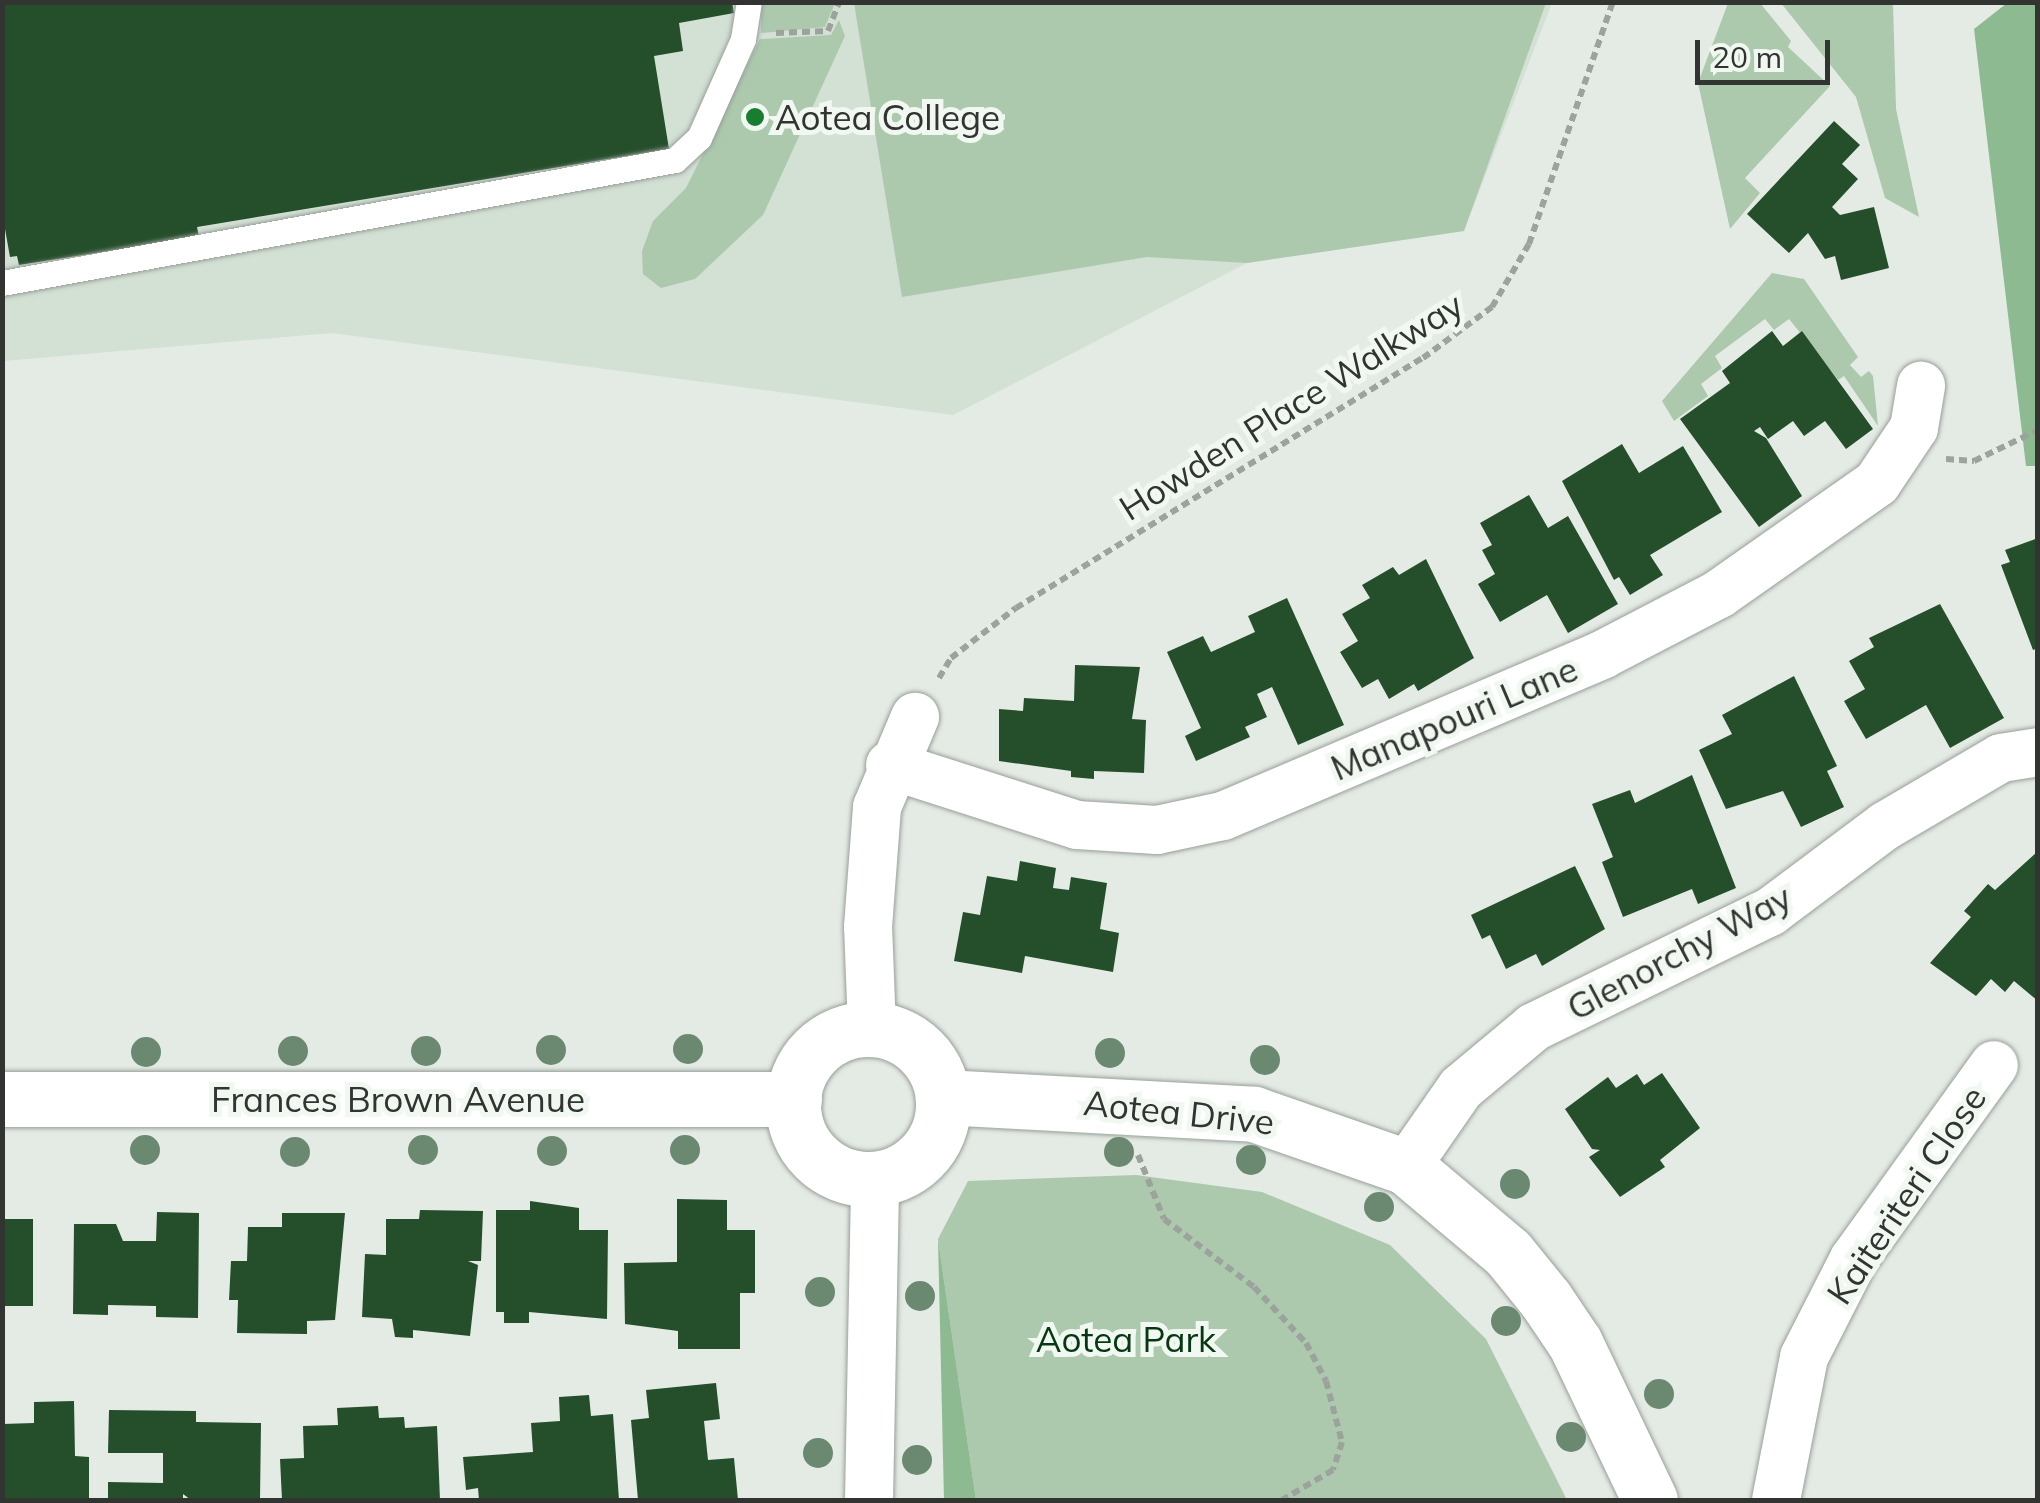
<!DOCTYPE html>
<style>
body{margin:0}
#map{position:relative;width:2040px;height:1503px;overflow:hidden;background:#e4ebe4;font-family:Mulish,sans-serif}
div>[style]{position:absolute}
[style*='--x']{left:calc(var(--x)*1px);top:calc(var(--y)*1px);width:calc(var(--w)*1px);rotate:calc(var(--a)*1deg)}
.built>*{inset:0;background:#d3e0d4}
.green>*{inset:0;background:#acc9ae}
.forest>*{inset:0;background:#8eba92}
.building>*{inset:0;background:#254e2b;transform-origin:0 0}
.path>*{height:6px;margin-top:-3px;transform-origin:0;background:repeating-linear-gradient(90deg,#9ca29c 0 8px,transparent 0 13px)}
.roads{filter:drop-shadow(0 0 2px #989f99) drop-shadow(0 0 2px #989f99)}
.service>*{height:25px;margin:-12.5px;padding:0 12.5px;transform-origin:12.5px;border-radius:12.5px;background:#fff}
.minor>*{height:48px;margin:-24px;padding:0 24px;transform-origin:24px;border-radius:24px;background:#fff}
.tertiary>*{height:55px;margin:-27.5px;padding:0 27.5px;transform-origin:27.5px;border-radius:27.5px;background:#fff}
.tertiary>.ring{margin:-27.5px;padding:0;box-sizing:content-box;background:none;border:55px solid #fff;border-radius:50%}
.trees>*{width:30px;height:30px;margin:-15px;border-radius:50%;background:#6a8970}
.dots>*{width:28px;height:28px;translate:-50% -50%;box-sizing:border-box;border:5px solid #f1f8f1;border-radius:50%}
span{translate:-50% -50%;white-space:nowrap;text-align:center;line-height:1.15;-webkit-text-stroke:10px #f1f8f1;paint-order:stroke}
.poi-label{font-size:35px;color:#313431}
.left{translate:0 -50%;text-align:left}
.street-label{font-size:35px;color:#313431}
.park-label{font-size:35px;color:#063912}
.frame{position:absolute;inset:0;border:5px solid #313431;pointer-events:none}
.scale{position:absolute;left:1695px;top:40px;width:135px;height:45px;box-sizing:border-box;border:5px solid #313431;border-top:0;padding-left:12px;font-size:30px;line-height:35px;white-space:nowrap;color:#313431;-webkit-text-stroke:8px #f1f8f1;paint-order:stroke}
</style>
<div id="map">
<div class="built">
<div style="clip-path:polygon(3px 3px,1552px 3px,1464px 231px,1247px 263px,953px 415px,332px 333px,3px 361px)"></div>
</div>
<div class="green">
<div style="clip-path:polygon(761px 3px,835px 3px,825px 27px,761px 33px)"></div>
<div style="clip-path:polygon(854px 3px,854px 2px,1546px 3px,1464px 231px,1247px 263px,1147px 257px,902px 297px)"></div>
<div style="clip-path:polygon(1760px 3px,1791px 41px,1788px 47px,1830px 86px,1745px 178px,1760px 193px,1730px 229px,1698px 83px,1728px 3px)"></div>
<div style="clip-path:polygon(1781px 3px,1893px 3px,1896px 109px,1919px 217px,1885px 198px,1856px 97px)"></div>
<div style="clip-path:polygon(839px 20px,845px 36px,763px 215px,695px 279px,661px 288px,643px 274px,642px 251px,653px 221px,686px 188px,760px 39px,831px 35px)"></div>
<div style="clip-path:polygon(1772px 273px,1804px 279px,1858px 357px,1850px 365px,1861px 377px,1869px 371px,1873px 376px,1878px 426px,1844px 376px,1838px 380px,1789px 319px,1774px 330px,1765px 319px,1715px 356px,1722px 368px,1701px 384px,1708px 396px,1674px 421px,1662px 401px)"></div>
<div style="clip-path:polygon(1136px 1175px,1262px 1192px,1390px 1245px,1486px 1339px,1567px 1500px,976px 1500px,938px 1239px,968px 1181px)"></div>
</div>
<div class="forest">
<div style="clip-path:polygon(2007px 3px,2037px 3px,2037px 466px,2026px 466px,1974px 29px)"></div>
<div style="clip-path:polygon(938px 1239px,976px 1500px,944px 1500px)"></div>
</div>
<div class="building">
<div style="clip-path:polygon(2px 2px,732px 2px,734px 13px,679px 23px,683px 51px,654px 56px,669px 149px,197px 227px,199px 237px,19px 265px,17px 256px,10px 257px,2px 212px)"></div>
<div style="clip-path:polygon(1834px 121px,1860px 145px,1842px 164px,1858px 179px,1832px 207px,1840px 215px,1874px 207px,1889px 268px,1841px 280px,1835px 256px,1825px 259px,1808px 233px,1789px 253px,1747px 214px)"></div>
<div style="clip-path:polygon(1772px 331px,1783px 346px,1802px 331px,1873px 429px,1846px 449px,1825px 421px,1804px 436px,1793px 421px,1768px 439px,1760px 427px,1754px 431px,1766px 438px,1802px 496px,1759px 527px,1680px 419px,1730px 383px,1722px 371px)"></div>
<div style="clip-path:polygon(1622px 444px,1639px 473px,1683px 446px,1722px 512px,1650px 555px,1663px 575px,1630px 595px,1619px 577px,1614px 580px,1562px 481px)"></div>
<div style="clip-path:polygon(1529px 495px,1548px 528px,1568px 516px,1618px 604px,1568px 633px,1547px 595px,1500px 622px,1478px 584px,1495px 574px,1482px 550px,1492px 545px,1480px 523px)"></div>
<div style="clip-path:polygon(2038px 538px,2038px 648px,2033px 650px,2001px 565px,2010px 562px,2005px 550px)"></div>
<div style="clip-path:polygon(1426px 559px,1474px 658px,1418px 691px,1414px 684px,1389px 699px,1378px 679px,1362px 688px,1340px 652px,1358px 641px,1342px 614px,1370px 598px,1362px 585px,1393px 567px,1399px 575px)"></div>
<div style="clip-path:polygon(1287px 598px,1344px 725px,1298px 745px,1272px 687px,1257px 694px,1267px 717px,1245px 727px,1250px 737px,1196px 761px,1185px 736px,1201px 728px,1167px 652px,1203px 636px,1211px 652px,1255px 632px,1248px 616px)"></div>
<div style="clip-path:polygon(1940px 604px,2004px 718px,1950px 748px,1926px 705px,1866px 739px,1844px 701px,1865px 689px,1849px 661px,1874px 647px,1869px 638px)"></div>
<div style="clip-path:polygon(1075px 665px,1140px 667px,1132px 719px,1146px 720px,1144px 773px,1094px 771px,1094px 779px,1071px 777px,1071px 771px,999px 761px,999px 709px,1023px 711px,1024px 698px,1074px 701px)"></div>
<div style="clip-path:polygon(1794px 676px,1837px 766px,1827px 771px,1844px 807px,1801px 827px,1783px 791px,1726px 809px,1699px 750px,1732px 734px,1722px 715px)"></div>
<div style="clip-path:polygon(1692px 775px,1736px 888px,1698px 904px,1692px 889px,1623px 917px,1602px 862px,1613px 857px,1592px 804px,1630px 790px,1635px 803px)"></div>
<div style="clip-path:polygon(2038px 851px,2038px 1001px,2014px 981px,2005px 992px,1991px 979px,1976px 996px,1930px 963px,1971px 917px,1964px 911px,1988px 884px,1995px 890px)"></div>
<div style="clip-path:polygon(1020px 861px,1056px 868px,1053px 888px,1069px 890px,1071px 877px,1107px 883px,1100px 929px,1119px 933px,1113px 972px,1025px 956px,1022px 973px,954px 961px,963px 912px,980px 915px,987px 876px,1017px 881px)"></div>
<div style="clip-path:polygon(1575px 866px,1605px 929px,1542px 966px,1536px 954px,1506px 969px,1490px 935px,1482px 939px,1471px 915px)"></div>
<div style="clip-path:polygon(1662px 1073px,1700px 1128px,1660px 1160px,1665px 1167px,1620px 1197px,1589px 1157px,1600px 1150px,1592px 1149px,1565px 1109px,1608px 1077px,1616px 1088px,1637px 1074px,1644px 1085px)"></div>
<div style="clip-path:polygon(677px 1199px,727px 1200px,727px 1230px,755px 1230px,755px 1293px,740px 1293px,740px 1349px,678px 1349px,678px 1331px,625px 1324px,624px 1263px,677px 1262px)"></div>
<div style="clip-path:polygon(530px 1201px,579px 1208px,579px 1230px,608px 1230px,607px 1319px,529px 1312px,529px 1323px,504px 1323px,504px 1312px,496px 1312px,496px 1210px,530px 1210px)"></div>
<div style="clip-path:polygon(420px 1210px,483px 1211px,481px 1261px,468px 1261px,478px 1265px,470px 1336px,413px 1330px,413px 1338px,395px 1337px,392px 1319px,362px 1317px,365px 1254px,386px 1255px,386px 1219px,419px 1219px)"></div>
<div style="clip-path:polygon(157px 1212px,199px 1213px,198px 1318px,156px 1317px,156px 1306px,108px 1305px,108px 1315px,73px 1314px,74px 1224px,116px 1224px,123px 1241px,156px 1241px)"></div>
<div style="clip-path:polygon(282px 1213px,345px 1213px,335px 1320px,307px 1321px,307px 1334px,237px 1333px,238px 1300px,229px 1300px,231px 1261px,247px 1261px,248px 1227px,282px 1227px)"></div>
<div style="left:2px;top:1219px;width:31px;height:87px"></div>
<div style="clip-path:polygon(716px 1383px,720px 1419px,704px 1421px,708px 1460px,734px 1458px,738px 1500px,638px 1500px,631px 1420px,649px 1418px,646px 1390px)"></div>
<div style="clip-path:polygon(589px 1395px,591px 1416px,613px 1414px,619px 1500px,479px 1500px,478px 1488px,466px 1490px,463px 1457px,533px 1452px,531px 1423px,560px 1421px,559px 1397px)"></div>
<div style="clip-path:polygon(74px 1401px,75px 1456px,89px 1457px,89px 1500px,2px 1500px,2px 1424px,34px 1423px,34px 1402px)"></div>
<div style="clip-path:polygon(378px 1406px,379px 1418px,404px 1417px,405px 1428px,437px 1426px,440px 1500px,282px 1500px,280px 1459px,304px 1458px,303px 1426px,338px 1425px,337px 1408px)"></div>
<div style="clip-path:polygon(109px 1410px,196px 1411px,196px 1422px,261px 1423px,260px 1500px,191px 1500px,183px 1494px,183px 1500px,108px 1500px,108px 1482px,163px 1483px,163px 1453px,108px 1453px)"></div>
</div>
<div class="path">
<div style="--x:776;--y:33;--w:52;--a:-2.2"></div>
<div style="--x:828;--y:31;--w:31;--a:-69"></div>
<div style="--x:1946;--y:459;--w:28;--a:4"></div>
<div style="--x:1974;--y:461;--w:71;--a:-25.8"></div>
<div style="--x:939;--y:678;--w:23;--a:-59"></div>
<div style="--x:951;--y:658;--w:82;--a:-37.6"></div>
<div style="--x:1016;--y:608;--w:478;--a:-31.6"></div>
<div style="--x:1423;--y:358;--w:86;--a:-36.5"></div>
<div style="--x:1492;--y:307;--w:73;--a:-59.6"></div>
<div style="--x:1529;--y:244;--w:256;--a:-70.9"></div>
<div style="--x:1138;--y:1155;--w:69;--a:67.9"></div>
<div style="--x:1164;--y:1219;--w:113;--a:37.1"></div>
<div style="--x:1254;--y:1287;--w:76;--a:47.1"></div>
<div style="--x:1306;--y:1343;--w:43;--a:62.2"></div>
<div style="--x:1326;--y:1381;--w:63;--a:75.3"></div>
<div style="--x:1342;--y:1442;--w:29;--a:108"></div>
<div style="--x:1333;--y:1470;--w:59;--a:149.5"></div>
</div>
<div class="roads">
<div class="service">
<div style="--x:2;--y:283;--w:684;--a:-10.36"></div>
<div style="--x:675;--y:160;--w:33;--a:-43"></div>
<div style="--x:699;--y:138;--w:108;--a:-66"></div>
<div style="--x:743;--y:39;--w:37;--a:-81"></div>
</div>
<div class="minor">
<div style="--x:890;--y:765;--w:196;--a:17.8"></div>
<div style="--x:1077;--y:825;--w:80;--a:3.6"></div>
<div style="--x:1157;--y:830;--w:67;--a:-12"></div>
<div style="--x:1223;--y:816;--w:412;--a:-23"></div>
<div style="--x:1602;--y:655;--w:132;--a:-27.5"></div>
<div style="--x:1719;--y:594;--w:193;--a:-35.1"></div>
<div style="--x:1877;--y:483;--w:66;--a:-56.1"></div>
<div style="--x:1914;--y:428;--w:43;--a:-80.5"></div>
<div style="--x:872;--y:1029;--w:102;--a:-92.2"></div>
<div style="--x:868;--y:927;--w:120;--a:-85.7"></div>
<div style="--x:877;--y:807;--w:98;--a:-67.1"></div>
<div style="--x:1406;--y:1167;--w:96;--a:-55.2"></div>
<div style="--x:1461;--y:1088;--w:95;--a:-39.9"></div>
<div style="--x:1534;--y:1027;--w:263;--a:-26"></div>
<div style="--x:1770;--y:912;--w:144;--a:-36.8"></div>
<div style="--x:1885;--y:826;--w:134;--a:-30.4"></div>
<div style="--x:2001;--y:758;--w:37;--a:-9"></div>
<div style="--x:869;--y:1500;--w:321;--a:-88.9"></div>
<div style="--x:1776;--y:1500;--w:146;--a:-78.9"></div>
<div style="--x:1804;--y:1357;--w:110;--a:-63"></div>
<div style="--x:1854;--y:1259;--w:239;--a:-54.2"></div>
</div>
<div class="tertiary">
<div class="ring" style="left:793px;top:1029px;width:95px;height:95px"></div>
<div style="--x:943;--y:1097;--w:311;--a:3.1"></div>
<div style="--x:1254;--y:1114;--w:161;--a:19.2"></div>
<div style="--x:1406;--y:1167;--w:133;--a:40.1"></div>
<div style="--x:1508;--y:1253;--w:60;--a:51"></div>
<div style="--x:1546;--y:1300;--w:52;--a:56"></div>
<div style="--x:1575;--y:1343;--w:174;--a:64.5"></div>
<div style="--x:2;--y:1099;--w:792;--a:0"></div>
</div>
</div>
<div class="trees">
<div style="left:688px;top:1049px"></div>
<div style="left:551px;top:1050px"></div>
<div style="left:293px;top:1051px"></div>
<div style="left:426px;top:1051px"></div>
<div style="left:146px;top:1052px"></div>
<div style="left:1110px;top:1053px"></div>
<div style="left:1265px;top:1060px"></div>
<div style="left:145px;top:1150px"></div>
<div style="left:423px;top:1150px"></div>
<div style="left:685px;top:1150px"></div>
<div style="left:552px;top:1151px"></div>
<div style="left:295px;top:1152px"></div>
<div style="left:1119px;top:1152px"></div>
<div style="left:1251px;top:1160px"></div>
<div style="left:1515px;top:1184px"></div>
<div style="left:1379px;top:1207px"></div>
<div style="left:820px;top:1292px"></div>
<div style="left:920px;top:1296px"></div>
<div style="left:1506px;top:1321px"></div>
<div style="left:1659px;top:1394px"></div>
<div style="left:1571px;top:1437px"></div>
<div style="left:818px;top:1453px"></div>
<div style="left:917px;top:1460px"></div>
</div>
<div class="dots">
<div style="left:755px;top:117px;background:#187d30"></div>
</div>
<div class="poi-label">
<span class="left" style="left:775px;top:117px">Aotea College</span>
</div>
<div class="street-label">
<span style="left:1291px;top:406px;rotate:-32deg">Howden Place Walkway</span>
<span style="left:1454px;top:718px;rotate:-23deg">Manapouri Lane</span>
<span style="left:1679px;top:952px;rotate:-28deg">Glenorchy Way</span>
<span style="left:398px;top:1099px">Frances Brown Avenue</span>
<span style="left:1179px;top:1112px;rotate:6deg">Aotea Drive</span>
<span style="left:1906px;top:1195px;rotate:-56deg">Kaiteriteri Close</span>
</div>
<div class="park-label">
<span style="left:1126px;top:1339px">Aotea Park</span>
</div>
<div class="frame"></div>
<div class="scale">20 m</div>
</div>
